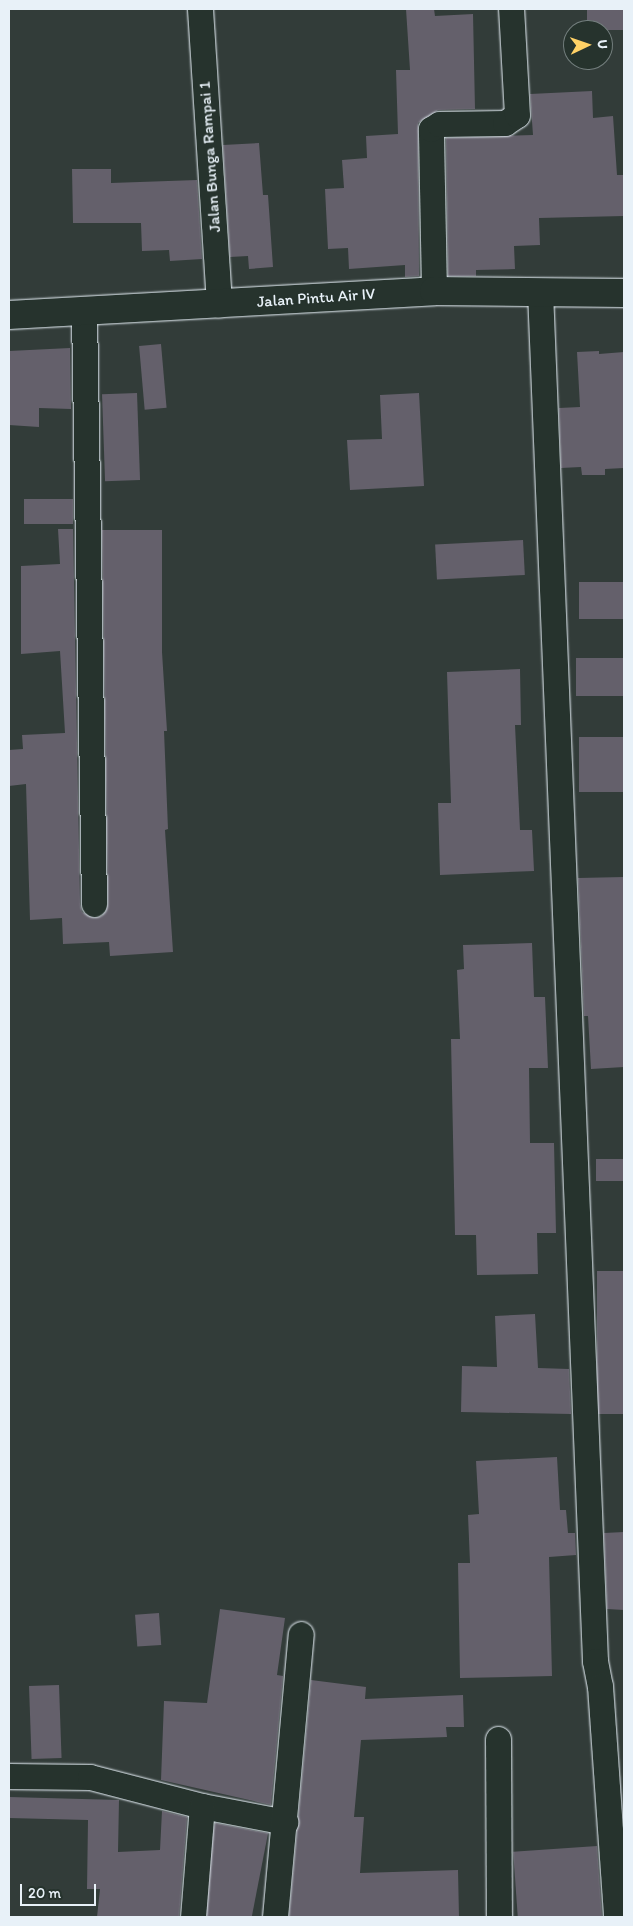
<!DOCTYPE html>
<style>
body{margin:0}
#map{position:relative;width:633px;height:1926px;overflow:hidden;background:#323c39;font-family:Itim,sans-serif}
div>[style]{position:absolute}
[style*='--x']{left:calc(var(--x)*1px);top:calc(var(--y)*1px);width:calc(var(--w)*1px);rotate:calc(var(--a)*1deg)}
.building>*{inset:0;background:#64606b;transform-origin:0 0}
.roads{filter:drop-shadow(0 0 1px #e8f1f8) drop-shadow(0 0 1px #e8f1f8)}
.street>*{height:25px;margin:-12.5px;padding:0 12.5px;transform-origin:12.5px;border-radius:12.5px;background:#26332d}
.secondary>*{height:28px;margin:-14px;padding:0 14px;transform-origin:14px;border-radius:14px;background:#26332d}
span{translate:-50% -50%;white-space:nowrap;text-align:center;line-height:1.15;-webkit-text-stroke:4px #26332d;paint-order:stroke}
.street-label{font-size:16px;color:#e8f1f8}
.frame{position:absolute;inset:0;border:10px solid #e8f1f8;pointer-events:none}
.north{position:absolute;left:563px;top:20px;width:50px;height:50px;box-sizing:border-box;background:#26332d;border:1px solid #747f7e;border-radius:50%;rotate:87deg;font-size:14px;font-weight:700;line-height:20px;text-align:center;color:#e8f1f8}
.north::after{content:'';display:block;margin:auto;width:18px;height:22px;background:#ffd166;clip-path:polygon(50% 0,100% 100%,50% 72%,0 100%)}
.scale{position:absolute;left:20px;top:1884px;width:76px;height:22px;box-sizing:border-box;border:2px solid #e8f1f8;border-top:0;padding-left:6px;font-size:15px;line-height:18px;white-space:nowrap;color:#e8f1f8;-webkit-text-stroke:4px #26332d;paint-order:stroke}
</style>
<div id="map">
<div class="building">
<div style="clip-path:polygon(406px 9px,434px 9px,435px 16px,473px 14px,475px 109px,438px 110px,418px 123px,419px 276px,405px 277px,405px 265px,349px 269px,348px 248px,328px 249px,325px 189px,344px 188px,342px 160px,367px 158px,366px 136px,398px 134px,396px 70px,410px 70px)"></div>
<div style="left:587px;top:9px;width:37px;height:21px"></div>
<div style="clip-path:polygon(592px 91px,593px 118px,613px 116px,617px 175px,624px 175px,624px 216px,539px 218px,540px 245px,514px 246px,515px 269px,476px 270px,476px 276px,448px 276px,446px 138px,533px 135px,530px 94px)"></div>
<div style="clip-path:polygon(259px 143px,263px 195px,268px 195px,273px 267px,249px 269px,248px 256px,230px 257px,223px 145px)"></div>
<div style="clip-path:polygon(72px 169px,111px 169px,111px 183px,197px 180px,202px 259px,170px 261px,169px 250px,142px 251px,141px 223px,73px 223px)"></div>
<div style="left:161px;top:344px;width:64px;height:22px;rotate:85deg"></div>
<div style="clip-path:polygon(70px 348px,71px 409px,39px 408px,39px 427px,9px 425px,9px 351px)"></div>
<div style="clip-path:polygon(599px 351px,599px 354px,624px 352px,624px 468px,605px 469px,605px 475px,582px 475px,581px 467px,561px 468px,559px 408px,580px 407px,577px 352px)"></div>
<div style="left:137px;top:393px;width:87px;height:35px;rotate:88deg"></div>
<div style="clip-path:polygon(419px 393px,424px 486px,350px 490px,347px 440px,382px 439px,380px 395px)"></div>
<div style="left:73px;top:499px;width:25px;height:49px;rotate:90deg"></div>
<div style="clip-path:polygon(58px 529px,73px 529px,80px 904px,82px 912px,94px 918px,102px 916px,108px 904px,102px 530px,162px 530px,162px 652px,167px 731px,164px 731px,168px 829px,165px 830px,173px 952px,110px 956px,109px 942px,63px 944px,62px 918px,30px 920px,26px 784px,9px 786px,9px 750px,23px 749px,22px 735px,65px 733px,60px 651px,21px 654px,21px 566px,60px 564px)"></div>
<div style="left:523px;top:540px;width:35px;height:88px;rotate:87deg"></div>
<div style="left:624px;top:582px;width:37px;height:45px;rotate:90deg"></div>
<div style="left:624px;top:658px;width:38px;height:48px;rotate:90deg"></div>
<div style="clip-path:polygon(520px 669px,521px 725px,515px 725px,520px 830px,532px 830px,534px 871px,440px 875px,438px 803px,451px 803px,447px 672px)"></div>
<div style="left:579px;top:737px;width:45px;height:55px"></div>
<div style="clip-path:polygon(624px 877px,624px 1067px,591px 1069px,588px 1016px,584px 1016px,578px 878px)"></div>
<div style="clip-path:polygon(532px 943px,534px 997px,545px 997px,548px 1068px,529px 1068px,530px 1143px,554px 1143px,556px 1233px,537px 1233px,538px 1274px,477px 1275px,476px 1235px,455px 1235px,451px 1039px,460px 1039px,457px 970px,464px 969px,463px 945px)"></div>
<div style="left:624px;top:1159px;width:22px;height:28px;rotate:90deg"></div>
<div style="left:624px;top:1271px;width:143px;height:27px;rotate:90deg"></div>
<div style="clip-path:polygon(535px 1314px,538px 1368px,569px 1369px,571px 1414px,461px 1412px,462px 1366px,497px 1367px,495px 1316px)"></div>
<div style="clip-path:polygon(557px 1457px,560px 1510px,566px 1510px,568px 1533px,575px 1533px,576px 1555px,549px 1557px,552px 1676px,460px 1678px,458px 1563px,470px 1563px,468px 1515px,479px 1514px,476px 1461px)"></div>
<div style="clip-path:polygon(624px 1532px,624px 1610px,607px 1609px,604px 1533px)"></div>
<div style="clip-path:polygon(220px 1609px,285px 1618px,277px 1675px,283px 1676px,271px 1805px,161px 1780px,164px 1701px,207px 1703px)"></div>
<div style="left:159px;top:1613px;width:32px;height:24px;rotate:86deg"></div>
<div style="clip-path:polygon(311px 1680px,366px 1687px,365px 1699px,463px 1695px,464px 1727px,446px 1727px,447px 1737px,361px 1740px,354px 1817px,364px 1817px,360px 1873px,458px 1870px,459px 1917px,289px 1917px)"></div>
<div style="left:59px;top:1685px;width:73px;height:30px;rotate:88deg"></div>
<div style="clip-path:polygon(9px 1797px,119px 1800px,118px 1852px,160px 1850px,162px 1811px,187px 1817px,179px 1917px,97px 1917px,100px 1889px,87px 1889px,88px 1820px,9px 1818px)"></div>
<div style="left:215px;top:1823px;width:54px;height:94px;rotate:11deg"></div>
<div style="left:597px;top:1846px;width:71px;height:84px;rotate:86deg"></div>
</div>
<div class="roads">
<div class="street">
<div style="--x:200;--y:9;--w:296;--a:86.3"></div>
<div style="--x:434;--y:291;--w:162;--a:-91.1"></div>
<div style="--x:431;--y:129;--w:9;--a:-32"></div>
<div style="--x:439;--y:124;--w:66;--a:-0.9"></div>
<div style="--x:505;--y:123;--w:14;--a:-34"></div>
<div style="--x:517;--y:115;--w:106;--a:-93.2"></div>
<div style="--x:540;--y:291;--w:1371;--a:87.7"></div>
<div style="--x:595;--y:1661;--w:25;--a:79"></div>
<div style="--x:600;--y:1686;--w:232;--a:86"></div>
<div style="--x:84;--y:312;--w:592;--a:89.03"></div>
<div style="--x:498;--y:1739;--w:178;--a:89.7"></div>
<div style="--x:9;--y:1776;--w:81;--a:0.7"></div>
<div style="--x:90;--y:1777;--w:116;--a:14.5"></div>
<div style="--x:202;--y:1806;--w:85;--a:10.9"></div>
<div style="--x:193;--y:1917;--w:111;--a:-85.4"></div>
<div style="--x:275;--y:1917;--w:284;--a:-84.8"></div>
</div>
<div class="secondary">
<div style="--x:9;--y:315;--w:426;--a:-3.2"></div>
<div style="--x:434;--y:291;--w:190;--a:0.6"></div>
</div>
</div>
<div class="street-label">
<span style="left:210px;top:157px;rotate:-94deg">Jalan Bunga Rampai 1</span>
<span style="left:316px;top:298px;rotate:-4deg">Jalan Pintu Air IV</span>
</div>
<div class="frame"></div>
<div class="north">U</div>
<div class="scale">20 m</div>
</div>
